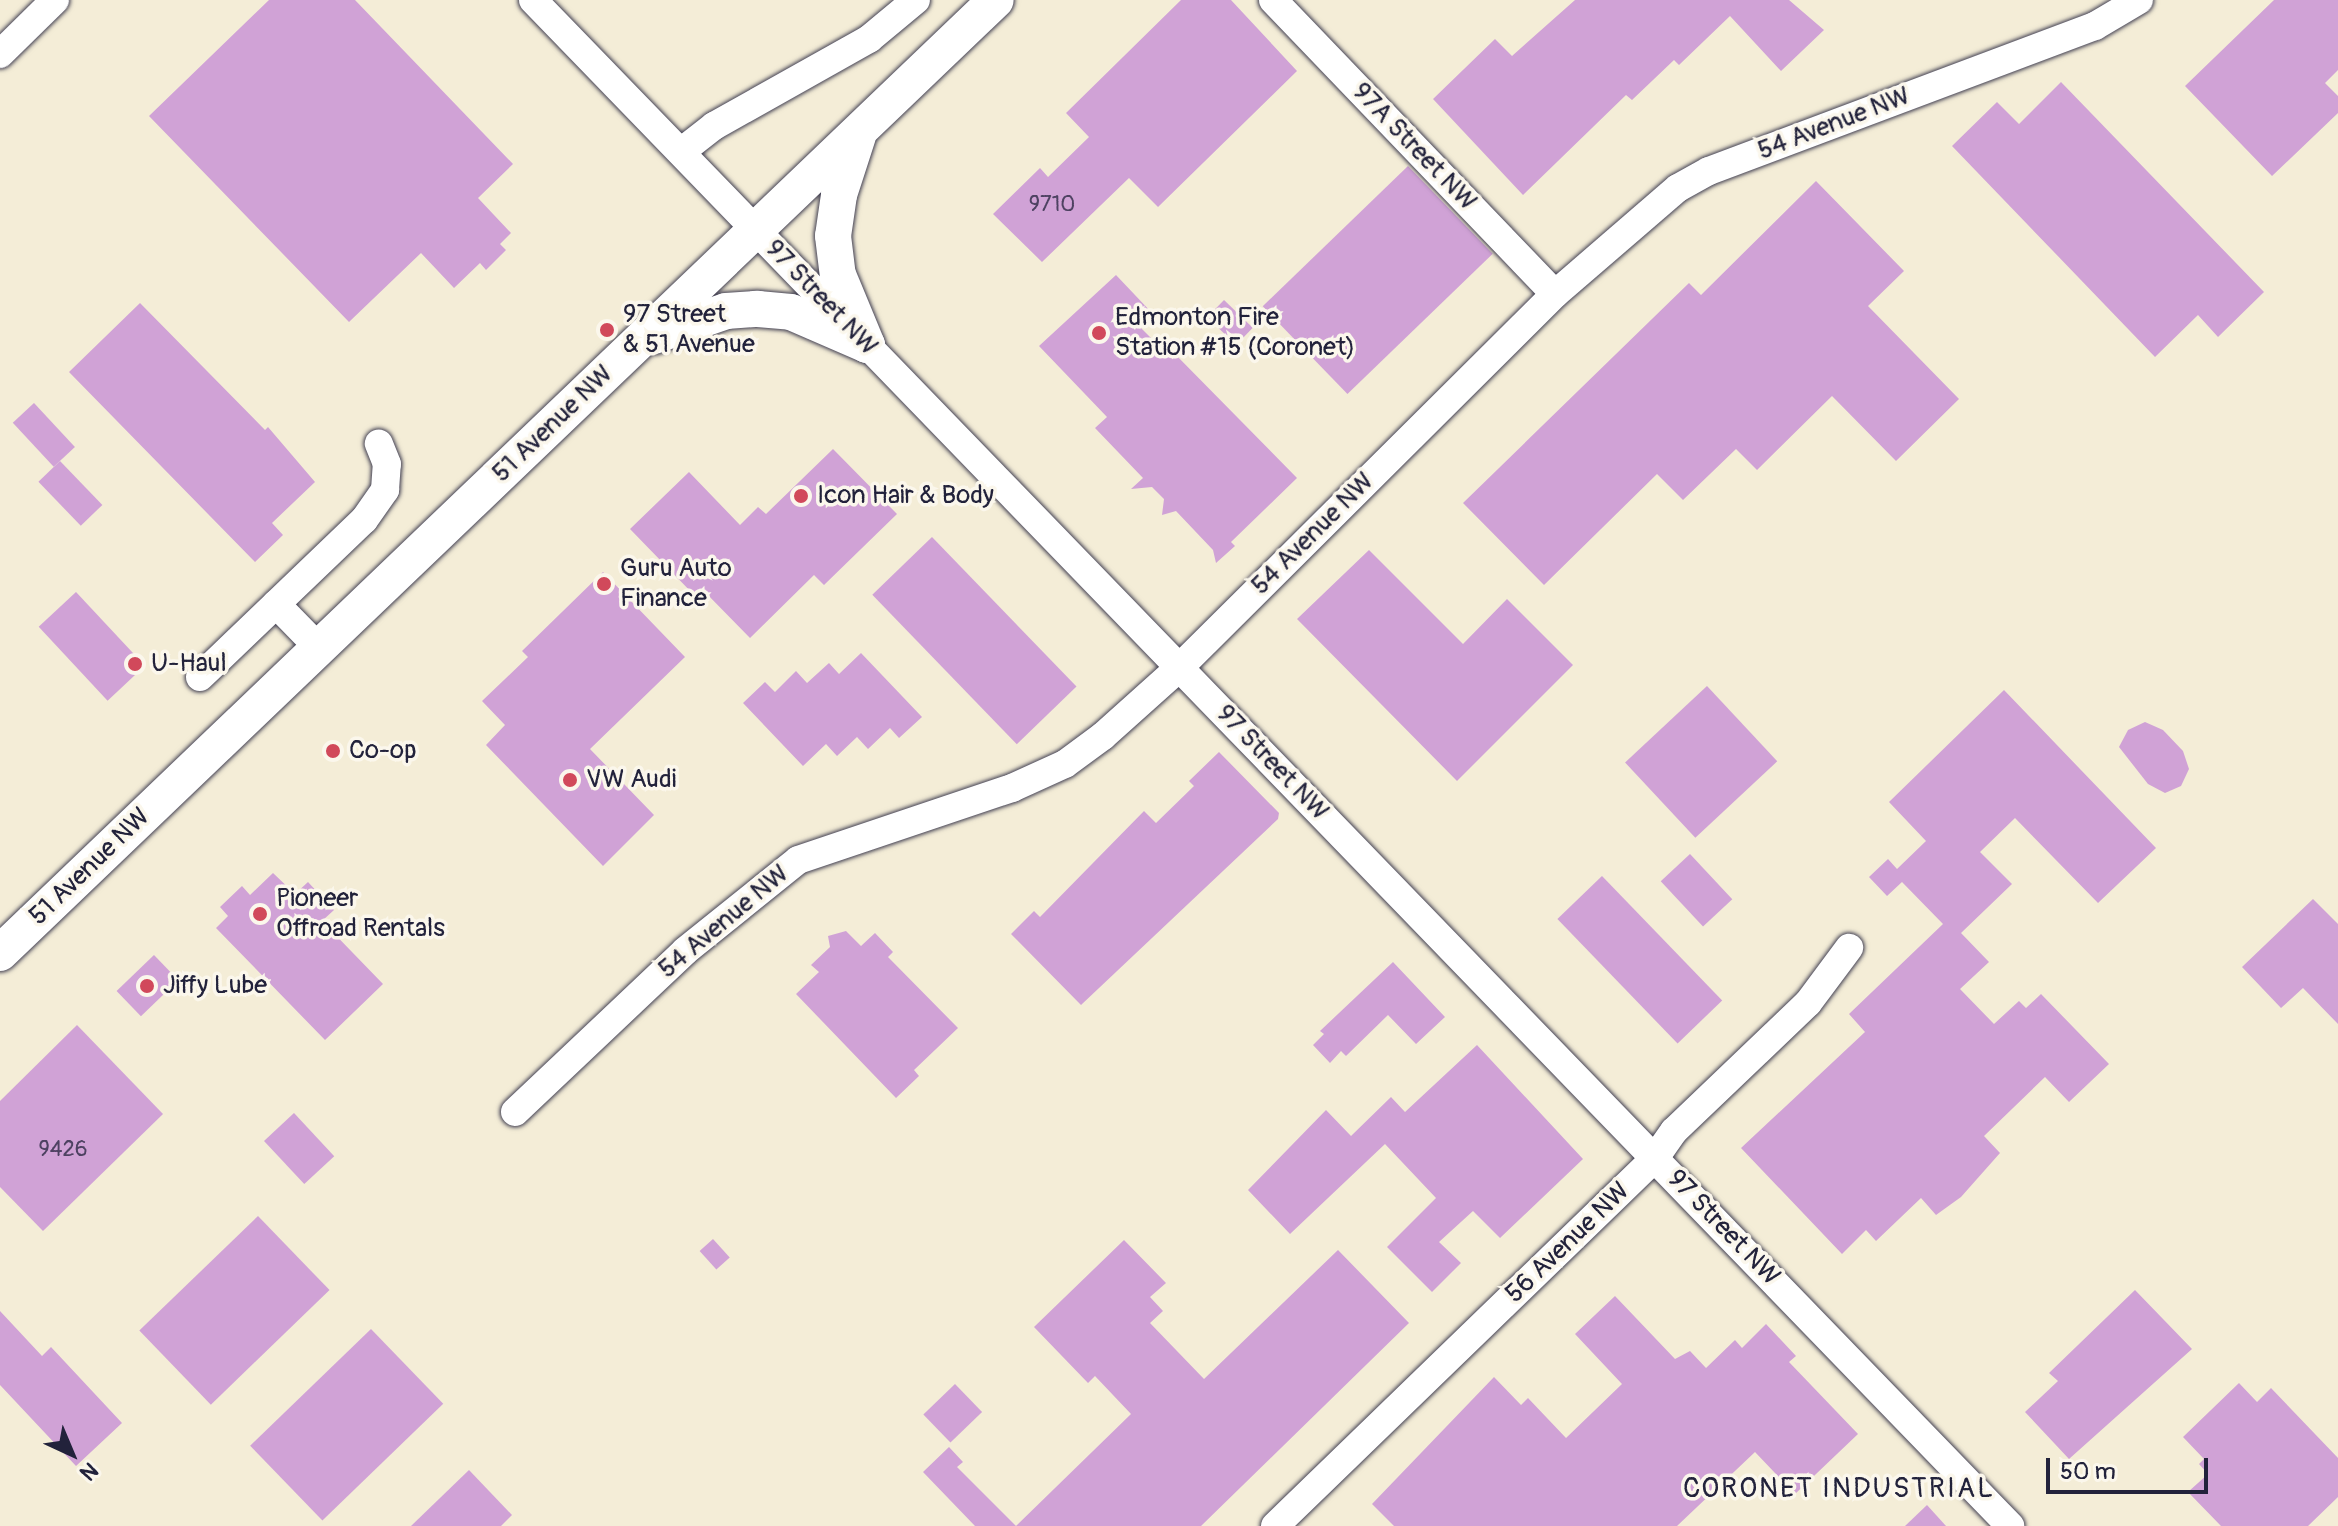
<!DOCTYPE html>
<style>
body{margin:0}
#map{position:relative;width:2338px;height:1526px;overflow:hidden;background:#f4edd7;font-family:Pangolin,sans-serif}
div>[style]{position:absolute}
[style*='--x']{left:calc(var(--x)*1px);top:calc(var(--y)*1px);width:calc(var(--w)*1px);rotate:calc(var(--a)*1deg)}
.building>*{inset:0;background:#d0a2d6;transform-origin:0 0}
.roads{filter:drop-shadow(0 0 2px #424052) drop-shadow(0 0 2px #424052)}
.minor>*{height:28px;margin:-14px;padding:0 14px;transform-origin:14px;border-radius:14px;background:#fff}
.major>*{height:36px;margin:-18px;padding:0 18px;transform-origin:18px;border-radius:18px;background:#fff}
.dots>*{width:22px;height:22px;translate:-50% -50%;box-sizing:border-box;border:4px solid #fbf7ec;border-radius:50%}
span{translate:-50% -50%;white-space:nowrap;text-align:center;line-height:1.15;-webkit-text-stroke:7px #fbf7ec;paint-order:stroke}
.number-label{font-size:22px;color:#4e4262}
.number-label span{-webkit-text-stroke-width:0}
.street-label{font-size:26px;color:#22223b}
.poi-label{font-size:26px;color:#22223b}
.left{translate:0 -50%;text-align:left}
.neighbourhood-label{font-size:28px;color:#22223b;letter-spacing:2px}
.north{position:absolute;left:32px;top:1414px;width:80px;height:80px;-webkit-text-stroke:6px #fbf7ec;paint-order:stroke;rotate:136deg;font-size:22px;font-weight:700;line-height:32px;text-align:center;color:#22223b}
.north::after{content:'';display:block;margin:auto;width:28px;height:36px;background:#22223b;clip-path:polygon(50% 0,100% 100%,50% 72%,0 100%)}
.scale{position:absolute;left:2046px;top:1458px;width:162px;height:36px;box-sizing:border-box;border:4px solid #22223b;border-top:0;padding-left:10px;font-size:24px;line-height:28px;white-space:nowrap;color:#22223b;-webkit-text-stroke:6px #fbf7ec;paint-order:stroke}
</style>
<div id="map">
<div class="building">
<div style="clip-path:polygon(269px 0,355px 0,513px 164px,478px 198px,511px 233px,500px 244px,506px 250px,486px 270px,480px 263px,454px 288px,421px 253px,349px 322px,149px 116px)"></div>
<div style="clip-path:polygon(1181px 0,1231px 0,1297px 71px,1158px 207px,1129px 178px,1042px 262px,993px 214px,1040px 168px,1048px 177px,1089px 137px,1066px 113px)"></div>
<div style="clip-path:polygon(1575px 0,1789px 0,1824px 30px,1781px 71px,1730px 16px,1679px 65px,1674px 60px,1632px 100px,1626px 95px,1523px 195px,1433px 99px,1495px 39px,1512px 56px)"></div>
<div style="clip-path:polygon(2274px 0,2338px 0,2338px 70px,2325px 83px,2338px 96px,2338px 113px,2272px 176px,2185px 86px)"></div>
<div style="clip-path:polygon(2061px 82px,2264px 292px,2218px 337px,2198px 315px,2155px 357px,1952px 146px,1997px 102px,2019px 124px)"></div>
<div style="left:1408px;top:166px;width:122px;height:202px;rotate:46deg"></div>
<div style="clip-path:polygon(1816px 181px,1904px 271px,1868px 306px,1959px 399px,1896px 461px,1832px 396px,1757px 470px,1736px 449px,1683px 500px,1657px 474px,1544px 585px,1463px 503px,1689px 283px,1701px 295px)"></div>
<div style="clip-path:polygon(1116px 275px,1153px 314px,1140px 327px,1169px 356px,1173px 352px,1297px 478px,1231px 542px,1235px 546px,1216px 563px,1213px 550px,1176px 511px,1162px 515px,1164px 499px,1152px 487px,1131px 489px,1143px 478px,1095px 428px,1107px 417px,1039px 346px)"></div>
<div style="left:1224px;top:300px;width:40px;height:24px;rotate:44deg"></div>
<div style="clip-path:polygon(140px 303px,265px 430px,268px 427px,315px 482px,272px 523px,283px 535px,255px 562px,69px 372px)"></div>
<div style="left:34px;top:403px;width:60px;height:29px;rotate:47deg"></div>
<div style="clip-path:polygon(833px 449px,897px 514px,824px 585px,814px 575px,750px 638px,702px 589px,695px 596px,630px 529px,689px 472px,740px 525px,758px 507px,766px 514px)"></div>
<div style="left:60px;top:461px;width:61px;height:30px;rotate:46deg"></div>
<div style="left:932px;top:537px;width:208px;height:83px;rotate:46deg"></div>
<div style="clip-path:polygon(1369px 550px,1463px 644px,1507px 599px,1573px 665px,1457px 781px,1297px 619px)"></div>
<div style="clip-path:polygon(603px 572px,685px 657px,590px 749px,654px 815px,603px 866px,486px 745px,505px 725px,482px 701px,528px 657px,522px 651px)"></div>
<div style="left:76px;top:592px;width:101px;height:51px;rotate:47deg"></div>
<div style="clip-path:polygon(861px 653px,922px 717px,899px 738px,890px 728px,868px 749px,857px 737px,837px 756px,826px 744px,803px 766px,743px 703px,765px 682px,775px 692px,796px 671px,807px 683px,829px 663px,839px 674px)"></div>
<div style="left:1707px;top:686px;width:103px;height:112px;rotate:47deg"></div>
<div style="clip-path:polygon(2004px 690px,2156px 848px,2098px 903px,2015px 818px,1980px 852px,2012px 884px,1961px 933px,1989px 962px,1960px 989px,1994px 1024px,2019px 1001px,2026px 1008px,2041px 994px,2109px 1064px,2069px 1102px,2045px 1077px,1984px 1136px,2000px 1153px,1961px 1197px,1936px 1215px,1921px 1198px,1876px 1241px,1866px 1230px,1842px 1254px,1741px 1148px,1865px 1032px,1849px 1014px,1943px 924px,1902px 882px,1887px 896px,1869px 877px,1888px 859px,1897px 869px,1926px 841px,1889px 802px)"></div>
<div style="clip-path:polygon(2145px 722px,2163px 730px,2183px 751px,2189px 769px,2181px 786px,2165px 793px,2148px 784px,2119px 747px,2128px 730px)"></div>
<div style="clip-path:polygon(1219px 752px,1279px 813px,1278px 819px,1081px 1005px,1011px 934px,1034px 911px,1040px 917px,1144px 811px,1156px 823px,1194px 786px,1189px 781px)"></div>
<div style="left:1690px;top:854px;width:62px;height:40px;rotate:47deg"></div>
<div style="clip-path:polygon(273px 873px,295px 894px,308px 882px,334px 910px,322px 921px,383px 984px,325px 1040px,216px 928px,228px 916px,220px 907px,242px 886px,250px 895px)"></div>
<div style="left:1602px;top:876px;width:173px;height:62px;rotate:46deg"></div>
<div style="clip-path:polygon(2313px 899px,2338px 924px,2338px 1024px,2303px 988px,2281px 1008px,2242px 967px)"></div>
<div style="clip-path:polygon(846px 931px,861px 946px,875px 933px,893px 952px,888px 957px,958px 1028px,914px 1070px,919px 1076px,896px 1098px,796px 994px,819px 972px,811px 965px,830px 947px,828px 936px)"></div>
<div style="left:154px;top:955px;width:35px;height:52px;rotate:46deg"></div>
<div style="clip-path:polygon(1393px 962px,1445px 1017px,1416px 1044px,1388px 1015px,1346px 1056px,1341px 1051px,1330px 1063px,1313px 1045px,1324px 1034px,1320px 1031px)"></div>
<div style="clip-path:polygon(77px 1025px,163px 1114px,43px 1231px,0 1187px,0 1101px)"></div>
<div style="clip-path:polygon(1477px 1045px,1583px 1159px,1500px 1238px,1473px 1211px,1439px 1242px,1461px 1263px,1432px 1292px,1387px 1247px,1436px 1198px,1385px 1144px,1290px 1234px,1248px 1190px,1326px 1110px,1351px 1136px,1391px 1097px,1405px 1112px)"></div>
<div style="left:294px;top:1113px;width:59px;height:41px;rotate:47deg"></div>
<div style="left:258px;top:1216px;width:103px;height:165px;rotate:46deg"></div>
<div style="left:713px;top:1239px;width:25px;height:18px;rotate:48deg"></div>
<div style="clip-path:polygon(1124px 1240px,1166px 1283px,1150px 1297px,1163px 1311px,1150px 1323px,1204px 1379px,1338px 1250px,1409px 1323px,1201px 1526px,975px 1526px,923px 1472px,949px 1447px,963px 1462px,957px 1467px,1016px 1526px,1131px 1414px,1095px 1376px,1088px 1383px,1034px 1327px)"></div>
<div style="clip-path:polygon(2135px 1290px,2192px 1349px,2069px 1459px,2025px 1412px,2058px 1381px,2049px 1373px)"></div>
<div style="clip-path:polygon(1615px 1296px,1675px 1359px,1690px 1351px,1706px 1368px,1735px 1340px,1742px 1348px,1766px 1324px,1796px 1356px,1789px 1362px,1858px 1434px,1795px 1494px,1755px 1452px,1677px 1526px,1394px 1526px,1372px 1504px,1494px 1377px,1521px 1405px,1528px 1398px,1566px 1438px,1622px 1384px,1575px 1334px)"></div>
<div style="clip-path:polygon(0 1311px,42px 1356px,51px 1347px,122px 1423px,76px 1466px,0 1385px)"></div>
<div style="left:371px;top:1329px;width:104px;height:168px;rotate:46deg"></div>
<div style="clip-path:polygon(2239px 1383px,2257px 1402px,2271px 1388px,2338px 1458px,2338px 1497px,2308px 1526px,2221px 1526px,2188px 1492px,2208px 1474px,2199px 1464px,2204px 1459px,2183px 1437px)"></div>
<div style="left:955px;top:1384px;width:39px;height:44px;rotate:46deg"></div>
<div style="clip-path:polygon(469px 1470px,512px 1515px,501px 1526px,411px 1526px)"></div>
<div style="clip-path:polygon(1927px 1505px,1946px 1526px,1905px 1526px)"></div>
</div>
<div class="roads">
<div class="minor">
<div style="--x:533;--y:0;--w:2124;--a:45.93"></div>
<div style="--x:1273;--y:0;--w:407;--a:46.2"></div>
<div style="--x:0;--y:54;--w:77;--a:-44.5"></div>
<div style="--x:682;--y:151;--w:41;--a:-38"></div>
<div style="--x:714;--y:126;--w:178;--a:-29.3"></div>
<div style="--x:869;--y:39;--w:61;--a:-39.7"></div>
<div style="--x:276;--y:604;--w:62;--a:45.7"></div>
<div style="--x:200;--y:677;--w:227;--a:-43.8"></div>
<div style="--x:364;--y:520;--w:37;--a:-55"></div>
<div style="--x:385;--y:490;--w:26;--a:-86"></div>
<div style="--x:387;--y:464;--w:22;--a:-112"></div>
<div style="--x:515;--y:1112;--w:234;--a:-43.4"></div>
<div style="--x:685;--y:951;--w:145;--a:-38.8"></div>
<div style="--x:798;--y:860;--w:226;--a:-18.6"></div>
<div style="--x:1012;--y:788;--w:58;--a:-24.4"></div>
<div style="--x:1065;--y:764;--w:47;--a:-36.4"></div>
<div style="--x:1103;--y:736;--w:103;--a:-41.9"></div>
<div style="--x:1180;--y:667;--w:529;--a:-44.85"></div>
<div style="--x:1555;--y:294;--w:162;--a:-40.8"></div>
<div style="--x:1678;--y:188;--w:35;--a:-29"></div>
<div style="--x:1709;--y:171;--w:412;--a:-20.6"></div>
<div style="--x:2095;--y:26;--w:51;--a:-30.6"></div>
<div style="--x:1275;--y:1526;--w:529;--a:-44.08"></div>
<div style="--x:1655;--y:1158;--w:33;--a:-55"></div>
<div style="--x:1674;--y:1131;--w:185;--a:-43.7"></div>
<div style="--x:1808;--y:1003;--w:69;--a:-53.3"></div>
</div>
<div class="major">
<div style="--x:858;--y:136;--w:62;--a:107.9"></div>
<div style="--x:839;--y:195;--w:41;--a:98.3"></div>
<div style="--x:833;--y:236;--w:39;--a:83"></div>
<div style="--x:838;--y:275;--w:76;--a:67.5"></div>
<div style="--x:654;--y:336;--w:76;--a:-19.1"></div>
<div style="--x:726;--y:311;--w:32;--a:-4"></div>
<div style="--x:758;--y:309;--w:33;--a:5"></div>
<div style="--x:791;--y:312;--w:83;--a:23.5"></div>
<div style="--x:0;--y:953;--w:1378;--a:-43.74"></div>
</div>
</div>
<div class="dots">
<div style="left:607px;top:330px;background:#d1495b"></div>
<div style="left:1099px;top:333px;background:#d1495b"></div>
<div style="left:801px;top:496px;background:#d1495b"></div>
<div style="left:604px;top:584px;background:#d1495b"></div>
<div style="left:135px;top:664px;background:#d1495b"></div>
<div style="left:333px;top:751px;background:#d1495b"></div>
<div style="left:570px;top:780px;background:#d1495b"></div>
<div style="left:260px;top:914px;background:#d1495b"></div>
<div style="left:147px;top:986px;background:#d1495b"></div>
</div>
<div class="number-label">
<span style="left:1052px;top:205px">9710</span>
<span style="left:63px;top:1150px">9426</span>
</div>
<div class="street-label">
<span style="left:1834px;top:124px;rotate:-21deg">54 Avenue NW</span>
<span style="left:1414px;top:147px;rotate:46deg">97A Street NW</span>
<span style="left:821px;top:298px;rotate:46deg">97 Street NW</span>
<span style="left:553px;top:424px;rotate:-44deg">51 Avenue NW</span>
<span style="left:1313px;top:534px;rotate:-45deg">54 Avenue NW</span>
<span style="left:1272px;top:763px;rotate:46deg">97 Street NW</span>
<span style="left:90px;top:867px;rotate:-44deg">51 Avenue NW</span>
<span style="left:724px;top:922px;rotate:-40deg">54 Avenue NW</span>
<span style="left:1723px;top:1228px;rotate:46deg">97 Street NW</span>
<span style="left:1568px;top:1243px;rotate:-44deg">56 Avenue NW</span>
</div>
<div class="poi-label">
<span class="left" style="left:623px;top:330px">97 Street<br>&amp; 51 Avenue</span>
<span class="left" style="left:1115px;top:333px">Edmonton Fire<br>Station #15 (Coronet)</span>
<span class="left" style="left:817px;top:496px">Icon Hair &amp; Body</span>
<span class="left" style="left:620px;top:584px">Guru Auto<br>Finance</span>
<span class="left" style="left:151px;top:664px">U-Haul</span>
<span class="left" style="left:349px;top:751px">Co-op</span>
<span class="left" style="left:586px;top:780px">VW Audi</span>
<span class="left" style="left:276px;top:914px">Pioneer<br>Offroad Rentals</span>
<span class="left" style="left:163px;top:986px">Jiffy Lube</span>
</div>
<div class="neighbourhood-label">
<span style="left:1839px;top:1489px">CORONET INDUSTRIAL</span>
</div>
<div class="north">N</div>
<div class="scale">50 m</div>
</div>
